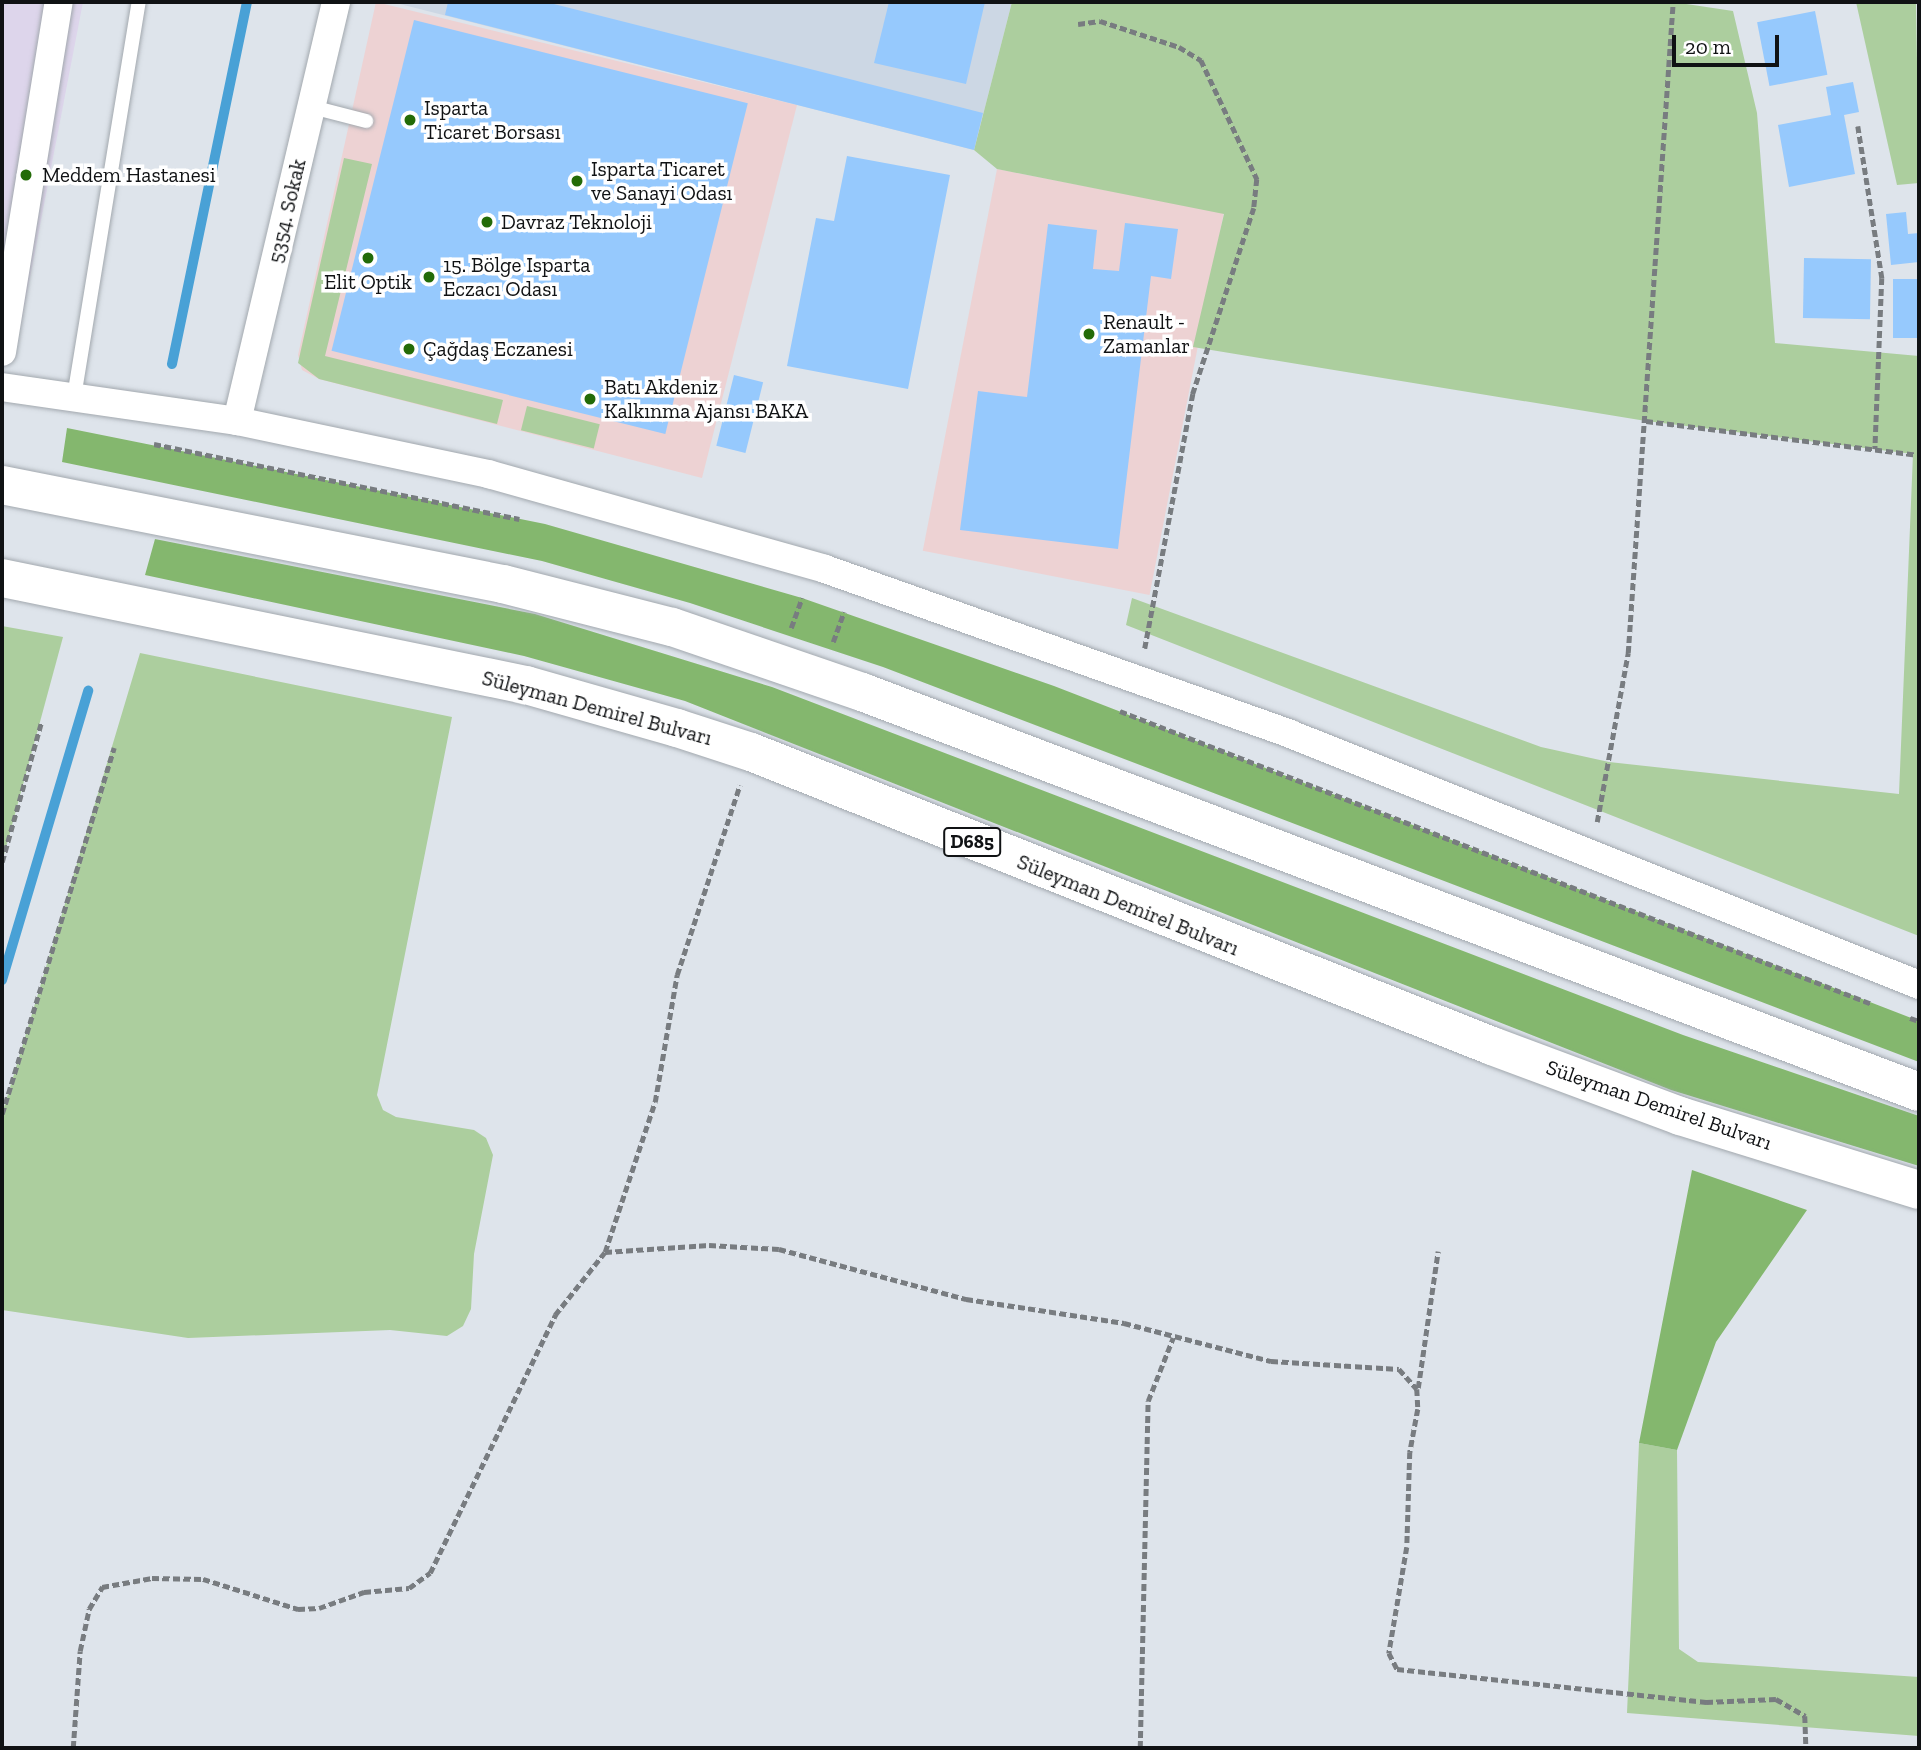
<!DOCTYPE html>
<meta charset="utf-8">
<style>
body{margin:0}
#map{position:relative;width:1921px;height:1750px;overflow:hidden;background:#dee4eb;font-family:"Zilla Slab",serif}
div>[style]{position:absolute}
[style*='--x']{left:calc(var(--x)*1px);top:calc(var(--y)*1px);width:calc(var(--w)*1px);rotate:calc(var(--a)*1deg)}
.commercial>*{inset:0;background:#edd2d3;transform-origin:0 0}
.built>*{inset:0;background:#ccd7e4}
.medical>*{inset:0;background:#ddd5eb}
.green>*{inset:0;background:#acce9e;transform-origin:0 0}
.forest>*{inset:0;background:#84b76e}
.stream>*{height:10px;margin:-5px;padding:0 5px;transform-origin:5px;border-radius:5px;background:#49a1d6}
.building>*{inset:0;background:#96c9fd;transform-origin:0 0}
.path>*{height:4.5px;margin-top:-2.25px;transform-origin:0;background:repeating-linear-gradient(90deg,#787c80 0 7px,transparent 0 10.5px)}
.roads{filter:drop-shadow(0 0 2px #a2a8ae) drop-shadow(0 0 2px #a2a8ae)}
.service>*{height:14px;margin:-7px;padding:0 7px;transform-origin:7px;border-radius:7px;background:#fff}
.minor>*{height:28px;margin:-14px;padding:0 14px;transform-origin:14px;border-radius:14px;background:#fff}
.trunk>*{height:38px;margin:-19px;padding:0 19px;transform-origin:19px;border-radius:19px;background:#fff}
.dots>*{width:19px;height:19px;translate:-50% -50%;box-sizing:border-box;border:4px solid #fff;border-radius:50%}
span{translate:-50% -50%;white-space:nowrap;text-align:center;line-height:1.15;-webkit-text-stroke:7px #fff;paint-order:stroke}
.shield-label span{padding:2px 5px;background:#fff;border:2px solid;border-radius:5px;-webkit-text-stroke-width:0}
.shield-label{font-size:19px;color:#101214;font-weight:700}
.poi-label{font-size:21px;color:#101214}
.left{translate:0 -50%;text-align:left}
.street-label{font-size:21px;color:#101214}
.frame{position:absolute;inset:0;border:4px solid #101214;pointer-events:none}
.scale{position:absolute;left:1672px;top:35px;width:107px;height:32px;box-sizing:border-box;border:4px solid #101214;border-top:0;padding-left:9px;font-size:21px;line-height:24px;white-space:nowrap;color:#101214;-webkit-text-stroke:5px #fff;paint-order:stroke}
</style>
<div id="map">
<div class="commercial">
<div style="clip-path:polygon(376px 2px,797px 105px,702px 478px,319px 379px,302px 370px,298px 355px)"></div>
<div style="left:997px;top:169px;width:231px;height:389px;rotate:11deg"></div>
</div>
<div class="built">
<div style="clip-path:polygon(392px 2px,1012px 2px,974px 150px)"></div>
</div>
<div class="medical">
<div style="clip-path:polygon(2px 2px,83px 2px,16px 350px,2px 348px)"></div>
</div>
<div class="green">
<div style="clip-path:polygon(1012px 2px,1673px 2px,1733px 11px,1757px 113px,1775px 343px,1919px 356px,1919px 936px,1126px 625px,1132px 598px,1541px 747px,1609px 762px,1899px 794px,1913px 454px,1646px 421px,1193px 347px,1224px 214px,997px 169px,974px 150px)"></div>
<div style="clip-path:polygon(1856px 2px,1916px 2px,1919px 183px,1897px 185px)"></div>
<div style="clip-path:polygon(344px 158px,372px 164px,325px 356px,503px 400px,497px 424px,319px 379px,298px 363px)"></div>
<div style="left:527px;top:406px;width:75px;height:25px;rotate:14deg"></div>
<div style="clip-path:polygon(2px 626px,63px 637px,2px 862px)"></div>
<div style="clip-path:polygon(140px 653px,452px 717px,377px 1095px,383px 1110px,396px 1117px,474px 1130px,486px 1138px,493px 1155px,474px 1254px,471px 1309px,463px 1326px,447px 1336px,390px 1330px,188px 1338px,2px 1310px,2px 1114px)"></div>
<div style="clip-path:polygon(1639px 1443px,1677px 1450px,1679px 1649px,1698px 1662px,1919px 1677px,1919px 1736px,1627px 1713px)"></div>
</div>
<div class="forest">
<div style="clip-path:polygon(67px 428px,545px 524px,802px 598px,1054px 686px,1919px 1021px,1919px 1062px,883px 667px,690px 603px,542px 561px,62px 462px)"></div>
<div style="clip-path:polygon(155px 539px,535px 614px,772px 687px,1683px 1035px,1919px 1116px,1919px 1166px,1671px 1090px,685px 701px,524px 656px,145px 575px)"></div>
<div style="clip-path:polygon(1692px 1170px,1807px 1210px,1716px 1342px,1677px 1450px,1639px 1443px)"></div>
</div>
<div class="stream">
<div style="--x:172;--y:364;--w:370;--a:-78.3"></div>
<div style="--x:2;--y:980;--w:302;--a:-73.4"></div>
</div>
<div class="building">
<div style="clip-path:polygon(448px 2px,546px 2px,983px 113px,974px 150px,445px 15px)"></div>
<div style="clip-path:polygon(889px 2px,985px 2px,966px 84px,874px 63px)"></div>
<div style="left:1815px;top:11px;width:65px;height:59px;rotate:79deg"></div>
<div style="left:414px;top:20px;width:344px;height:341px;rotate:14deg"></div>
<div style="clip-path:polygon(1853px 82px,1859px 112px,1844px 115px,1855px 174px,1789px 187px,1778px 125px,1831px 115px,1826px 87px)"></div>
<div style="clip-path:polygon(847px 156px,950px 175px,908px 389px,787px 366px,816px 218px,834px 221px)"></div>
<div style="clip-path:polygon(1906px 212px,1908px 234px,1919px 233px,1919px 262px,1891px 265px,1886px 214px)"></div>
<div style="clip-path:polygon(1125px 223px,1178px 229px,1171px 279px,1151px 276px,1118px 549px,960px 530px,978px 391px,1027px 397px,1048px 224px,1097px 230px,1093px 269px,1119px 271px)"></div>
<div style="left:1804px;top:258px;width:67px;height:60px;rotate:1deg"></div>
<div style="left:1919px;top:279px;width:59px;height:26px;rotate:90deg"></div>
<div style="left:734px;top:375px;width:30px;height:73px;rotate:14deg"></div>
</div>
<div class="path">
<div style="--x:1078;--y:24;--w:22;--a:-8"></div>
<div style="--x:1100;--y:21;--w:83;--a:18.2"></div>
<div style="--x:1179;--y:47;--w:26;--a:31"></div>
<div style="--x:1201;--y:60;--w:132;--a:64.8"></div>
<div style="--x:1257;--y:179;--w:29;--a:96"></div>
<div style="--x:1254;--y:208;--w:196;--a:108.2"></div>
<div style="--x:1193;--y:394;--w:259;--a:100.7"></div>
<div style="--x:1858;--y:126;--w:154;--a:81"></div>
<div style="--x:1882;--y:278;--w:171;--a:92.3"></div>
<div style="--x:1646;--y:421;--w:275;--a:7.1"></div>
<div style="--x:154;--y:444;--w:373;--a:11.6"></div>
<div style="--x:791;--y:628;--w:32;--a:-70"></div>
<div style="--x:833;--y:642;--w:32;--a:-70"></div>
<div style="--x:1120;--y:711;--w:807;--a:21.29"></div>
<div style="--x:1597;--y:822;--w:172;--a:-79.6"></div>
<div style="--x:1628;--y:653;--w:653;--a:-86.05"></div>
<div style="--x:2;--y:862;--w:144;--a:-74.3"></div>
<div style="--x:1910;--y:1018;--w:9;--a:18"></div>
<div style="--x:2;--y:1114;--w:383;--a:-73"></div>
<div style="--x:605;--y:1252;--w:104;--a:-3.9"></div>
<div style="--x:709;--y:1245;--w:70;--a:3.3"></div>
<div style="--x:779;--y:1249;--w:194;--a:15"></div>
<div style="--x:966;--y:1299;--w:160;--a:8.6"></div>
<div style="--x:1124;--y:1323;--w:152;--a:14.5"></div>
<div style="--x:1271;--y:1361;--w:128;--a:3.6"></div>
<div style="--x:1399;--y:1369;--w:27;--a:48"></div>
<div style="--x:1417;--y:1389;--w:20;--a:87"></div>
<div style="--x:1418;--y:1409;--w:44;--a:100.5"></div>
<div style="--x:1410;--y:1452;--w:95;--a:91.8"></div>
<div style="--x:1407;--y:1547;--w:108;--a:99.6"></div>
<div style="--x:1389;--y:1653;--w:18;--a:63"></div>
<div style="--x:1397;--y:1669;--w:311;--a:6.1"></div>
<div style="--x:1706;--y:1702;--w:70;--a:-2.5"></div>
<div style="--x:1776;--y:1699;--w:34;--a:30"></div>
<div style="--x:1805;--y:1716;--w:32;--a:88"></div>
<div style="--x:1418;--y:1388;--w:138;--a:-81.7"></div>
<div style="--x:73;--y:1748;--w:97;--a:-85.9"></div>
<div style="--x:80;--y:1651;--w:43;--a:-77.9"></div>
<div style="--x:89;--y:1609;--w:26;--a:-59"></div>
<div style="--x:102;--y:1587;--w:51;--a:-10.2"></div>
<div style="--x:152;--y:1578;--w:51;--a:1.1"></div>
<div style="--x:203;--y:1579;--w:100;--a:17.5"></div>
<div style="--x:298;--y:1609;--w:21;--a:-3"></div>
<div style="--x:319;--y:1608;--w:48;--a:-19.6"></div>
<div style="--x:364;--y:1592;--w:45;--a:-5.1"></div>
<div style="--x:409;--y:1588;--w:26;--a:-36"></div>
<div style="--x:430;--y:1573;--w:287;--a:-64.1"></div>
<div style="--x:555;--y:1315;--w:80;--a:-51.6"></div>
<div style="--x:605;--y:1252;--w:158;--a:-71.6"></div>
<div style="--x:655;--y:1102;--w:129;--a:-80.2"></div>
<div style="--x:677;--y:975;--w:200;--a:-71.7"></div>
<div style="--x:1140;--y:1748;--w:347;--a:-88.7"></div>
<div style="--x:1148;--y:1401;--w:68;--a:-68.4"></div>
</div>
<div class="roads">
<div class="service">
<div style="--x:312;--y:107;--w:56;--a:14.5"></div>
<div style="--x:74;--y:397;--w:400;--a:-80.7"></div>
</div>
<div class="minor">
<div style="--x:2;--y:352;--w:355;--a:-80.8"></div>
<div style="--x:2;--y:387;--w:237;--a:8.2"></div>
<div style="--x:237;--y:421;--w:257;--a:11.9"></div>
<div style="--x:488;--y:474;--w:350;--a:15.7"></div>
<div style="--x:825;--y:569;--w:493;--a:19.5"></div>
<div style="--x:1290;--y:734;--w:677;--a:21.75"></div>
<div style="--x:237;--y:421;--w:431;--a:-76.7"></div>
</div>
<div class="trunk">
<div style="--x:2;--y:485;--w:511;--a:11.18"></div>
<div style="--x:503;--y:584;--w:174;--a:14.3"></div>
<div style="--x:672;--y:627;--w:201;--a:18.9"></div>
<div style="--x:862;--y:692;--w:1130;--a:20.73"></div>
<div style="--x:2;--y:578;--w:535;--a:11.54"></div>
<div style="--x:526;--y:685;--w:157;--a:15.9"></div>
<div style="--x:677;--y:728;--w:78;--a:18"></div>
<div style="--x:751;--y:752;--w:797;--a:21.64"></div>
<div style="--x:1492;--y:1046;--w:201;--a:20.4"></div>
<div style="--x:1680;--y:1116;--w:250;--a:17.2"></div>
</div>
</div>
<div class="dots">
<div style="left:410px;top:120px;background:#236b08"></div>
<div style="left:26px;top:175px;background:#236b08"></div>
<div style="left:577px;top:181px;background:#236b08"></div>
<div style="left:487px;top:222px;background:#236b08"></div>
<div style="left:368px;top:258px;background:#236b08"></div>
<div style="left:429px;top:277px;background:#236b08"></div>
<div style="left:1089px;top:334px;background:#236b08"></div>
<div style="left:409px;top:349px;background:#236b08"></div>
<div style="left:590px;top:399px;background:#236b08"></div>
</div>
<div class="shield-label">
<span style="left:972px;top:842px">D685</span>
</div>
<div class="poi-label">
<span class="left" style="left:424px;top:120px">Isparta<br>Ticaret Borsası</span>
<span class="left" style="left:591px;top:181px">Isparta Ticaret<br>ve Sanayi Odası</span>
<span class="left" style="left:42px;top:175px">Meddem Hastanesi</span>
<span class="left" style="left:501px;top:222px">Davraz Teknoloji</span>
<span class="left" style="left:443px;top:277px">15. Bölge Isparta<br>Eczacı Odası</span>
<span style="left:368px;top:282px">Elit Optik</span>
<span class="left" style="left:1103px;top:334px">Renault -<br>Zamanlar</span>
<span class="left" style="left:423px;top:349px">Çağdaş Eczanesi</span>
<span class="left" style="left:604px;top:399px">Batı Akdeniz<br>Kalkınma Ajansı BAKA</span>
</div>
<div class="street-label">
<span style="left:287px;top:211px;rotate:-77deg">5354. Sokak</span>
<span style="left:597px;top:708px;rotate:15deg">Süleyman Demirel Bulvarı</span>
<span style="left:1128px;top:905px;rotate:22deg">Süleyman Demirel Bulvarı</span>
<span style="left:1659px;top:1105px;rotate:19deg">Süleyman Demirel Bulvarı</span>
</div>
<div class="frame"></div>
<div class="scale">20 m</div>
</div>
